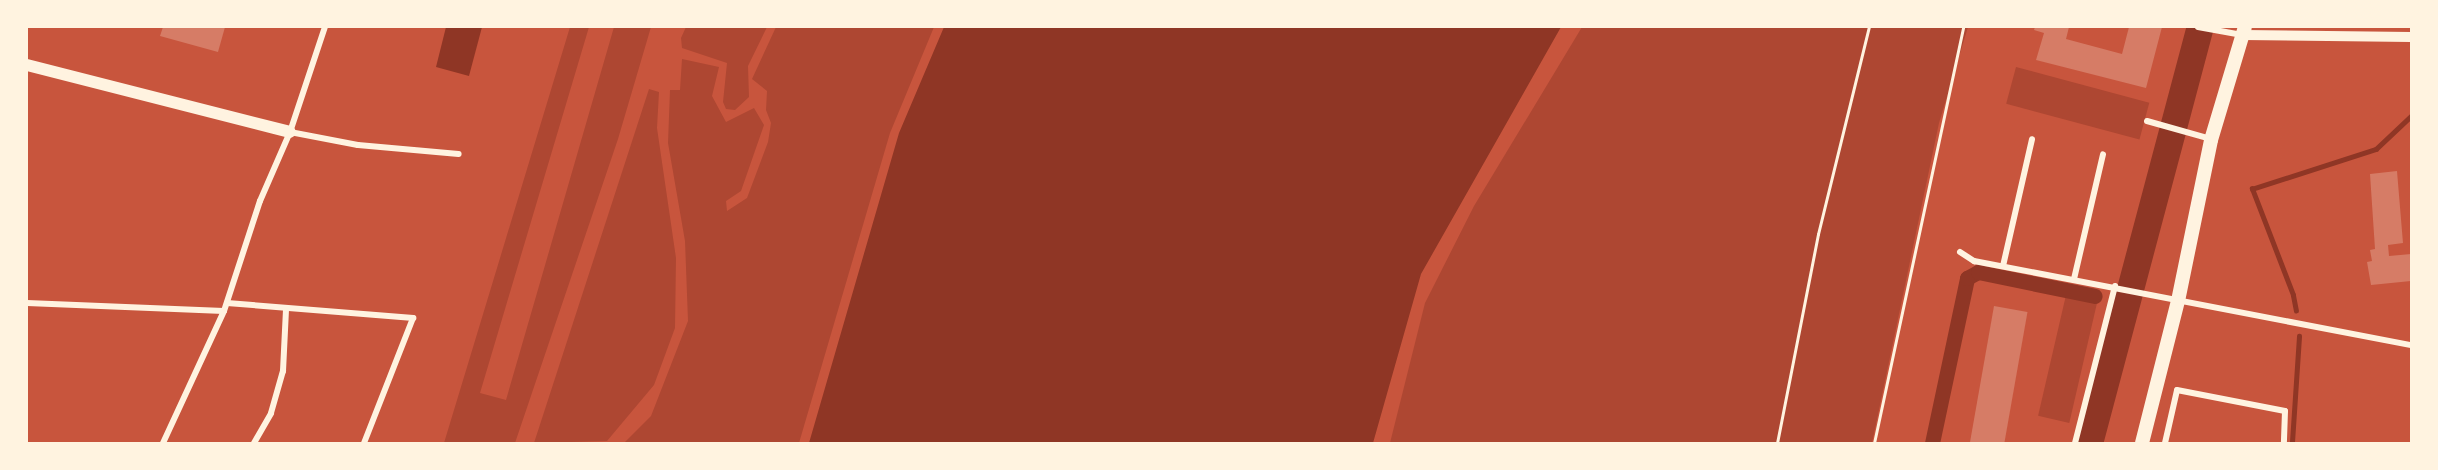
<!DOCTYPE html>
<style>
body{margin:0}
#map{position:relative;width:2438px;height:470px;overflow:hidden;background:#c8553d;font-family:"PT Sans",sans-serif}
div>[style]{position:absolute}
[style*='--x']{left:calc(var(--x)*1px);top:calc(var(--y)*1px);width:calc(var(--w)*1px);rotate:calc(var(--a)*1deg)}
.green>*{inset:0;background:#ae4732;transform-origin:0 0}
.water>*{inset:0;background:#8f3625}
.stream>*{height:4.5px;margin:-2.25px;padding:0 2.25px;transform-origin:2.25px;border-radius:2.25px;background:#8f3625}
.canal>*{height:15px;margin:-7.5px;padding:0 7.5px;transform-origin:7.5px;border-radius:7.5px;background:#8f3625}
.river>*{height:27px;margin:-13.5px;padding:0 13.5px;transform-origin:13.5px;border-radius:13.5px;background:#8f3625}
.building>*{inset:0;background:#d67c66;transform-origin:0 0}
.path>*{height:3px;margin:-1.5px;padding:0 1.5px;transform-origin:1.5px;border-radius:1.5px;background:#fff3e0}
.minor>*{height:6px;margin:-3px;padding:0 3px;transform-origin:3px;border-radius:3px;background:#fff3e0}
.tertiary>*{height:10px;margin:-5px;padding:0 5px;transform-origin:5px;border-radius:5px;background:#fff3e0}
.secondary>*{height:12px;margin:-6px;padding:0 6px;transform-origin:6px;border-radius:6px;background:#fff3e0}
.primary>*{height:14px;margin:-7px;padding:0 7px;transform-origin:7px;border-radius:7px;background:#fff3e0}
span{translate:-50% -50%;white-space:nowrap;text-align:center;line-height:1.15;-webkit-text-stroke:5px #fff3e0;paint-order:stroke}
.frame{position:absolute;inset:0;border:28px solid #fff3e0;pointer-events:none}
</style>
<div id="map">
<div class="green">
<div style="clip-path:polygon(570px 27px,589px 27px,480px 393px,506px 400px,614px 27px,651px 27px,618px 139px,515px 443px,444px 443px)"></div>
<div style="clip-path:polygon(686px 27px,767px 27px,748px 66px,749px 97px,735px 110px,726px 109px,723px 102px,727px 63px,682px 48px,681px 38px)"></div>
<div style="clip-path:polygon(776px 27px,934px 27px,890px 133px,799px 443px,624px 443px,651px 416px,688px 321px,685px 241px,668px 143px,670px 90px,680px 90px,682px 59px,719px 67px,712px 96px,726px 122px,754px 108px,764px 125px,741px 191px,726px 201px,727px 211px,747px 198px,768px 142px,771px 123px,766px 110px,767px 91px,752px 79px)"></div>
<div style="clip-path:polygon(1582px 27px,1968px 27px,1939px 123px,1872px 443px,1390px 443px,1425px 303px,1474px 206px)"></div>
<div style="left:2016px;top:67px;width:138px;height:38px;rotate:15deg"></div>
<div style="clip-path:polygon(649px 89px,659px 92px,657px 128px,676px 258px,675px 328px,654px 385px,607px 441px,534px 443px)"></div>
<div style="left:2066px;top:295px;width:32px;height:124px;rotate:13deg"></div>
</div>
<div class="water">
<div style="clip-path:polygon(446px 27px,482px 27px,469px 76px,436px 67px)"></div>
<div style="clip-path:polygon(944px 27px,1561px 27px,1421px 274px,1373px 443px,809px 443px,899px 133px)"></div>
</div>
<div class="stream">
<div style="--x:2120;--y:302;--w:6;--a:9"></div>
<div style="--x:2296;--y:311;--w:16;--a:-101"></div>
<div style="--x:2293;--y:295;--w:114;--a:-111.1"></div>
<div style="--x:2252;--y:189;--w:130;--a:-17.9"></div>
<div style="--x:2376;--y:149;--w:48;--a:-43.3"></div>
<div style="--x:2292;--y:442;--w:106;--a:-86.2"></div>
</div>
<div class="canal">
<div style="--x:1932;--y:443;--w:169;--a:-78"></div>
<div style="--x:1967;--y:278;--w:13;--a:-29"></div>
<div style="--x:1978;--y:272;--w:119;--a:11.6"></div>
</div>
<div class="river">
<div style="--x:2089;--y:443;--w:431;--a:-75.1"></div>
</div>
<div class="building">
<div style="clip-path:polygon(163px 27px,225px 27px,218px 52px,160px 36px)"></div>
<div style="clip-path:polygon(2035px 27px,2069px 27px,2066px 39px,2122px 54px,2129px 27px,2162px 27px,2146px 88px,2036px 60px,2044px 33px,2034px 30px)"></div>
<div style="clip-path:polygon(2397px 171px,2403px 243px,2388px 245px,2389px 256px,2411px 254px,2411px 281px,2371px 285px,2367px 262px,2372px 261px,2370px 250px,2375px 249px,2370px 174px)"></div>
<div style="left:1994px;top:306px;width:34px;height:139px;rotate:10deg"></div>
</div>
<div class="path">
<div style="--x:1777;--y:443;--w:213;--a:-78.9"></div>
<div style="--x:1818;--y:234;--w:213;--a:-76.2"></div>
<div style="--x:1874;--y:443;--w:425;--a:-77.9"></div>
</div>
<div class="minor">
<div style="--x:2198;--y:27;--w:45;--a:10.3"></div>
<div style="--x:2147;--y:121;--w:66;--a:15.7"></div>
<div style="--x:290;--y:132;--w:69;--a:10.8"></div>
<div style="--x:358;--y:145;--w:101;--a:5.1"></div>
<div style="--x:1960;--y:252;--w:17;--a:33"></div>
<div style="--x:1974;--y:261;--w:445;--a:10.9"></div>
<div style="--x:2003;--y:266;--w:130;--a:-77.1"></div>
<div style="--x:2074;--y:279;--w:128;--a:-76.9"></div>
<div style="--x:27;--y:303;--w:197;--a:2.3"></div>
<div style="--x:227;--y:303;--w:187;--a:4.6"></div>
<div style="--x:413;--y:318;--w:134;--a:111.4"></div>
<div style="--x:163;--y:443;--w:145;--a:-65.2"></div>
<div style="--x:224;--y:311;--w:116;--a:-71.9"></div>
<div style="--x:260;--y:201;--w:75;--a:-66.5"></div>
<div style="--x:290;--y:132;--w:111;--a:-71.6"></div>
<div style="--x:254;--y:443;--w:34;--a:-60"></div>
<div style="--x:271;--y:413;--w:44;--a:-74.1"></div>
<div style="--x:283;--y:371;--w:61;--a:-87.2"></div>
<div style="--x:2075;--y:443;--w:162;--a:-75.7"></div>
<div style="--x:2165;--y:443;--w:54;--a:-77.2"></div>
<div style="--x:2177;--y:390;--w:110;--a:11"></div>
<div style="--x:2285;--y:411;--w:32;--a:92"></div>
</div>
<div class="tertiary">
<div style="--x:2243;--y:35;--w:168;--a:0.7"></div>
</div>
<div class="secondary">
<div style="--x:27;--y:65;--w:271;--a:14.3"></div>
</div>
<div class="primary">
<div style="--x:2142;--y:443;--w:146;--a:-75.8"></div>
<div style="--x:2178;--y:301;--w:164;--a:-78.4"></div>
<div style="--x:2211;--y:140;--w:118;--a:-73.3"></div>
</div>
<div class="frame"></div>
</div>
